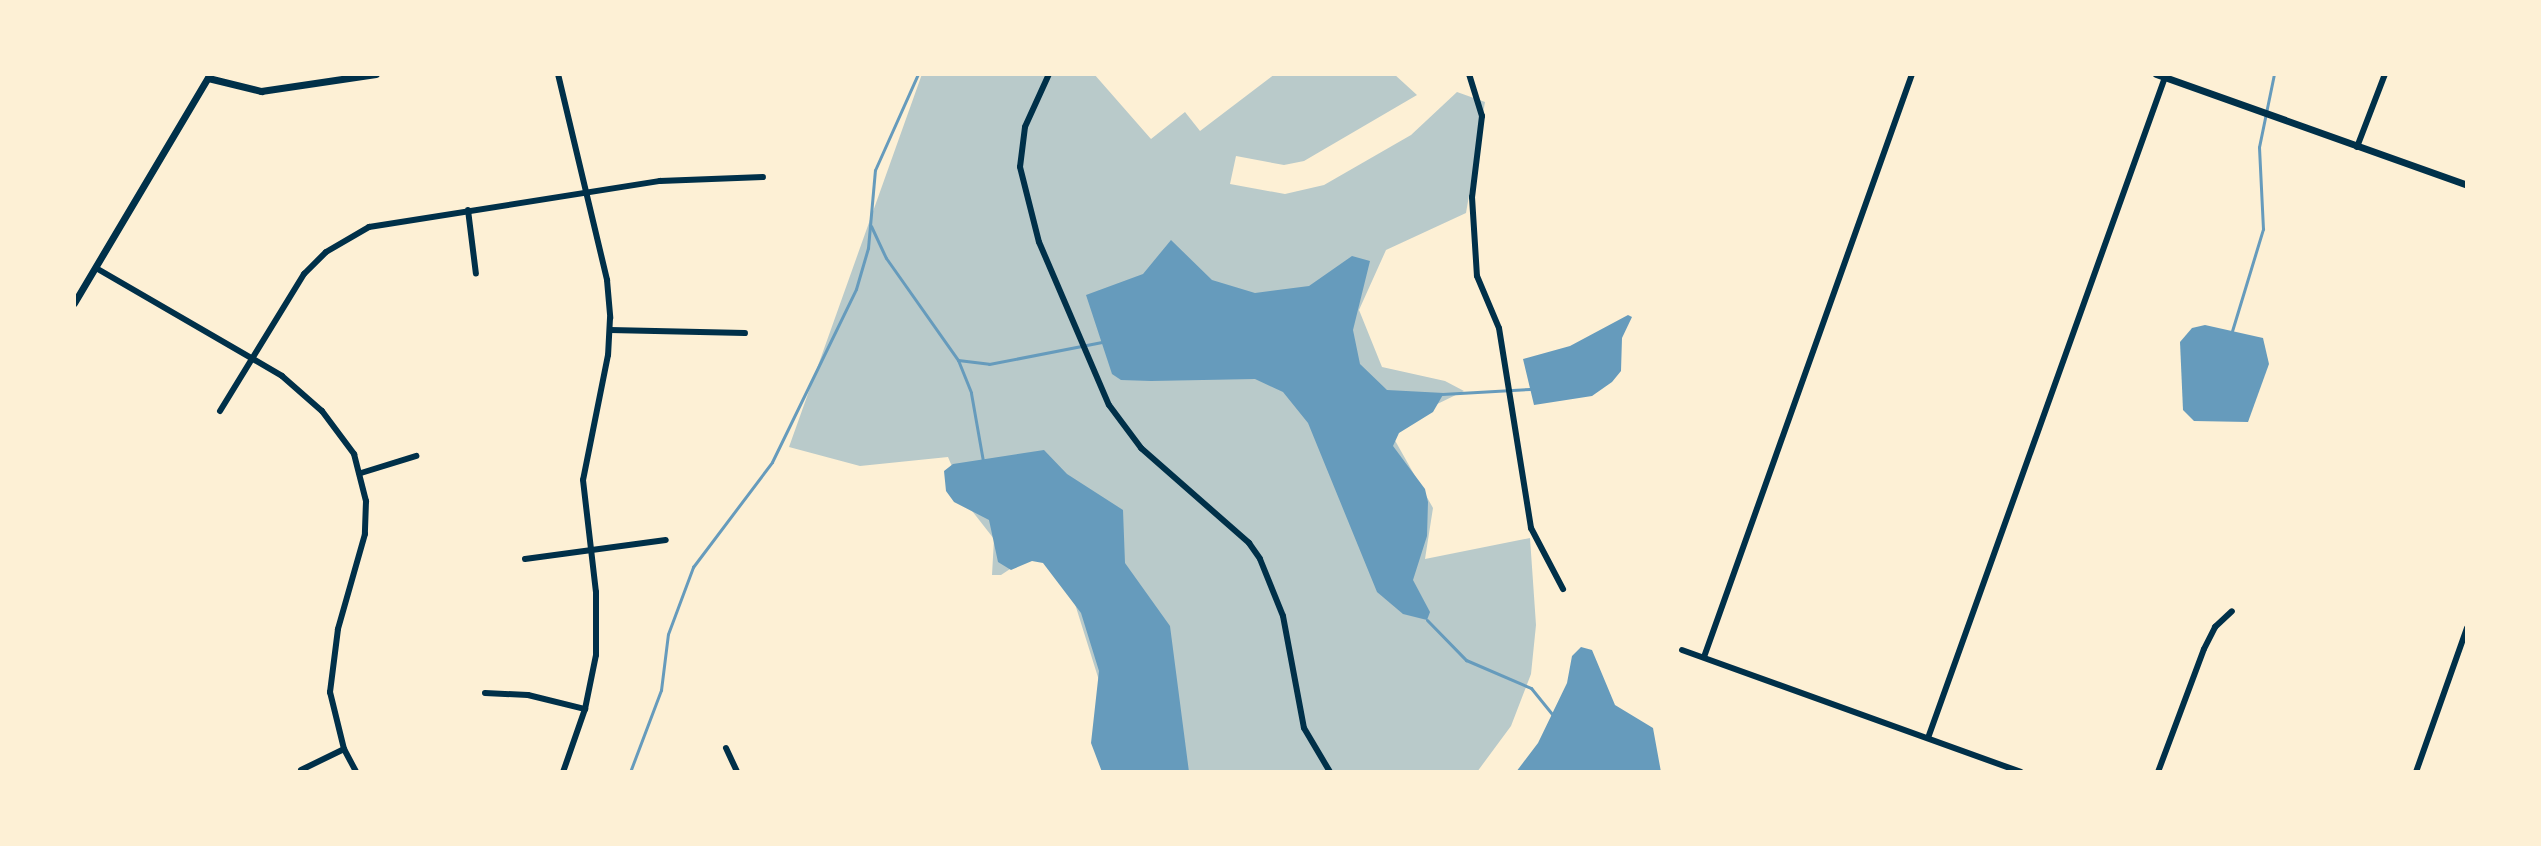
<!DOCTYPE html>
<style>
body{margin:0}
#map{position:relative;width:2541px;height:846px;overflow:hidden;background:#fdf0d5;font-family:Jost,sans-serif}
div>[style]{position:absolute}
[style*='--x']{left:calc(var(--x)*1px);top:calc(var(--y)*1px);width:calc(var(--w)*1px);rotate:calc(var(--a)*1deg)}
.green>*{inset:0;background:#b9caca}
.water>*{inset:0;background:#669bbc}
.stream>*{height:3px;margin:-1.5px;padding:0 1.5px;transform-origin:1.5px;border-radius:1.5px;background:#669bbc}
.minor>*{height:6px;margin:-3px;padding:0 3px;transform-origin:3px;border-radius:3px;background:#003049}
.tertiary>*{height:7px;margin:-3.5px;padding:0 3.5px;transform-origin:3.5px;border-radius:3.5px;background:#003049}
span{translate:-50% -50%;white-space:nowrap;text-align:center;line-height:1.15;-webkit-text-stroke:7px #fdf0d5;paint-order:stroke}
.frame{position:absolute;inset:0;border:76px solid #fdf0d5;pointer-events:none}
</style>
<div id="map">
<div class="green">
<div style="clip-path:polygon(922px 74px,1094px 74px,1151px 139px,1185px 112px,1200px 131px,1275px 74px,1394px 74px,1417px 95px,1304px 161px,1284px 165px,1236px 156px,1230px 184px,1285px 194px,1324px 185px,1411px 135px,1457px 92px,1485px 102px,1466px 213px,1386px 250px,1359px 310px,1382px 367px,1445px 381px,1464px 391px,1388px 428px,1433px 508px,1425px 559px,1530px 538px,1536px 625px,1531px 674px,1511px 726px,1477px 772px,1106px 772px,1102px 690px,1070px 588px,1034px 553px,1001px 575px,992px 575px,994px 539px,969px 507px,948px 457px,860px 466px,789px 447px)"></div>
</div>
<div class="water">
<div style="clip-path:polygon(1171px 240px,1212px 280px,1255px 293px,1309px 286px,1352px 256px,1370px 261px,1353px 330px,1360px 364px,1387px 390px,1444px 393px,1433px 412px,1399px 433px,1393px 446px,1425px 489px,1428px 502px,1427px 536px,1413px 580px,1430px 612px,1427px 620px,1403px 614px,1377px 592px,1308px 423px,1283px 392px,1255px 379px,1151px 381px,1121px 380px,1112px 374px,1086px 295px,1143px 274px)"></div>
<div style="clip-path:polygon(1628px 315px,1632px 317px,1622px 338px,1621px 371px,1612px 382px,1592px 396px,1534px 405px,1523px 359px,1570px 346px)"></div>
<div style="clip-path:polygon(2205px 325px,2263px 338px,2269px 364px,2248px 422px,2194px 421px,2183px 410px,2180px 342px,2192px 328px)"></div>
<div style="clip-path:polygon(1044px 450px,1067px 474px,1123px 510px,1125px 563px,1170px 626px,1189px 772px,1102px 772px,1091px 743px,1099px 671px,1081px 613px,1043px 563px,1032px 561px,1011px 570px,998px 562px,989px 520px,954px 502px,946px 491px,944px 471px,953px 464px)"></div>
<div style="clip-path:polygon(1581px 647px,1592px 650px,1615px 705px,1653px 728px,1661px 772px,1516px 772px,1538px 743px,1567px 683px,1572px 656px)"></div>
</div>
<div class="stream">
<div style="--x:871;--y:226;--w:35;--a:65"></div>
<div style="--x:886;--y:258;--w:125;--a:54.8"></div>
<div style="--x:958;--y:360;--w:35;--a:68"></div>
<div style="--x:971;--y:393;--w:69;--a:80"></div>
<div style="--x:2232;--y:331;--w:107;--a:-73.1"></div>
<div style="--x:2263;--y:229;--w:82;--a:-92.8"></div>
<div style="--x:2259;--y:147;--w:75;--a:-78.4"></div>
<div style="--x:958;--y:360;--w:31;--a:7"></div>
<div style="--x:989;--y:364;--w:115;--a:-11"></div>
<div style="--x:1442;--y:394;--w:88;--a:-3.3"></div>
<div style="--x:1427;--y:620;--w:56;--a:45.7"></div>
<div style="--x:1466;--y:660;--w:71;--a:23.3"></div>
<div style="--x:1531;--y:688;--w:36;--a:51"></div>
<div style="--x:630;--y:772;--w:88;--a:-69.3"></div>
<div style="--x:661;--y:690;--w:56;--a:-82.9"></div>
<div style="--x:668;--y:634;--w:72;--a:-69.5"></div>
<div style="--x:693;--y:567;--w:131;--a:-53"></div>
<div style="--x:772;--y:462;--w:192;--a:-64.1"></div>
<div style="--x:856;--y:289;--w:43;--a:-73.7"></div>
<div style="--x:868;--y:248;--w:78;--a:-84.9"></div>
<div style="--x:875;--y:170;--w:105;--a:-65.9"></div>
</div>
<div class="minor">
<div style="--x:558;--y:74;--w:212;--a:76.6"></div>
<div style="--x:607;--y:280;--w:38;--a:85"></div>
<div style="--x:610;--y:318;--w:37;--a:93"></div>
<div style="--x:608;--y:355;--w:127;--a:101.3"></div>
<div style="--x:583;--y:480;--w:113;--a:83.4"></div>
<div style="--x:596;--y:592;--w:63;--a:90"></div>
<div style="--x:596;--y:655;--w:55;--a:101.5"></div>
<div style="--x:585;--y:709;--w:67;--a:109.2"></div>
<div style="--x:1049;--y:74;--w:58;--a:114.4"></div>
<div style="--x:1025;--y:127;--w:40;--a:97.1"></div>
<div style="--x:1020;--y:167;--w:77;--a:75.8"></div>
<div style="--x:1039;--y:242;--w:177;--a:66.8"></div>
<div style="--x:1109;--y:405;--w:54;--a:53.3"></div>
<div style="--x:1141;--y:448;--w:144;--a:41.3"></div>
<div style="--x:1249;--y:543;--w:19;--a:55"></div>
<div style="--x:1260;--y:559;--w:61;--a:68"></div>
<div style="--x:1283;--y:616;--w:114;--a:79.4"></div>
<div style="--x:1304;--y:728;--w:51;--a:59.4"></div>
<div style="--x:1469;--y:74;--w:44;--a:72.8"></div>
<div style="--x:1482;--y:116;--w:82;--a:97"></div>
<div style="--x:1472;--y:197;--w:79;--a:86.4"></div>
<div style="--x:1477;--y:276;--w:56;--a:67.1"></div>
<div style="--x:1499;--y:328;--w:203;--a:80.9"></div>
<div style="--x:1531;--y:528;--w:69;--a:62.3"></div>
<div style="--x:2357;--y:147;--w:78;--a:-69"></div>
<div style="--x:468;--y:210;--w:64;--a:82.9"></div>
<div style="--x:96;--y:268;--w:215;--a:30.1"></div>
<div style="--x:282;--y:376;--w:53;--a:41.2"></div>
<div style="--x:322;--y:411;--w:54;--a:53.3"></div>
<div style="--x:354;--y:454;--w:49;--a:75.7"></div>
<div style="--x:366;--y:501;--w:33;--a:92"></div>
<div style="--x:365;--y:534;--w:99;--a:105.9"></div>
<div style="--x:338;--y:629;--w:64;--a:97.2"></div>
<div style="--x:330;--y:692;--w:59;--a:76.2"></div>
<div style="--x:344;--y:749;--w:26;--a:62"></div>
<div style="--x:610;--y:330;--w:135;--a:1.3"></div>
<div style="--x:220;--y:411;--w:161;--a:-58.5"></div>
<div style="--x:304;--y:274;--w:31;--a:-45"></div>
<div style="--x:326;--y:252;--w:50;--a:-30.2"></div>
<div style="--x:369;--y:227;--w:295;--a:-9"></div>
<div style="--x:660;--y:181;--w:103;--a:-2.2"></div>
<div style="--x:361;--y:473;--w:58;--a:-17.2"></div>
<div style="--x:525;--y:559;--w:142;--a:-7.7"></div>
<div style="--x:1682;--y:650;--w:360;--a:19.8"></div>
<div style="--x:1704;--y:657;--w:619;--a:-70.36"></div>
<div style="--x:485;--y:693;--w:43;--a:2.7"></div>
<div style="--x:528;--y:695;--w:59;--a:13.8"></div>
<div style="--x:1928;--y:738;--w:702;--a:-70.27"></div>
<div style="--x:726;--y:748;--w:26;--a:65"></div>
<div style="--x:301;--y:770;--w:48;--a:-26"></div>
<div style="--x:2158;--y:772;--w:131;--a:-69.5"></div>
<div style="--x:2204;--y:649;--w:25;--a:-63"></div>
<div style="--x:2215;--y:627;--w:23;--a:-43"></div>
<div style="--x:2416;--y:772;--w:153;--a:-70.5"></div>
</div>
<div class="tertiary">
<div style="--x:2156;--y:74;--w:330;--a:19.6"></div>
<div style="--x:208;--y:78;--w:55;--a:13.8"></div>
<div style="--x:261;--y:91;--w:116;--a:-8.4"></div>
<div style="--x:74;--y:303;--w:266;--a:-59.3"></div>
</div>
<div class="frame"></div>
</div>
